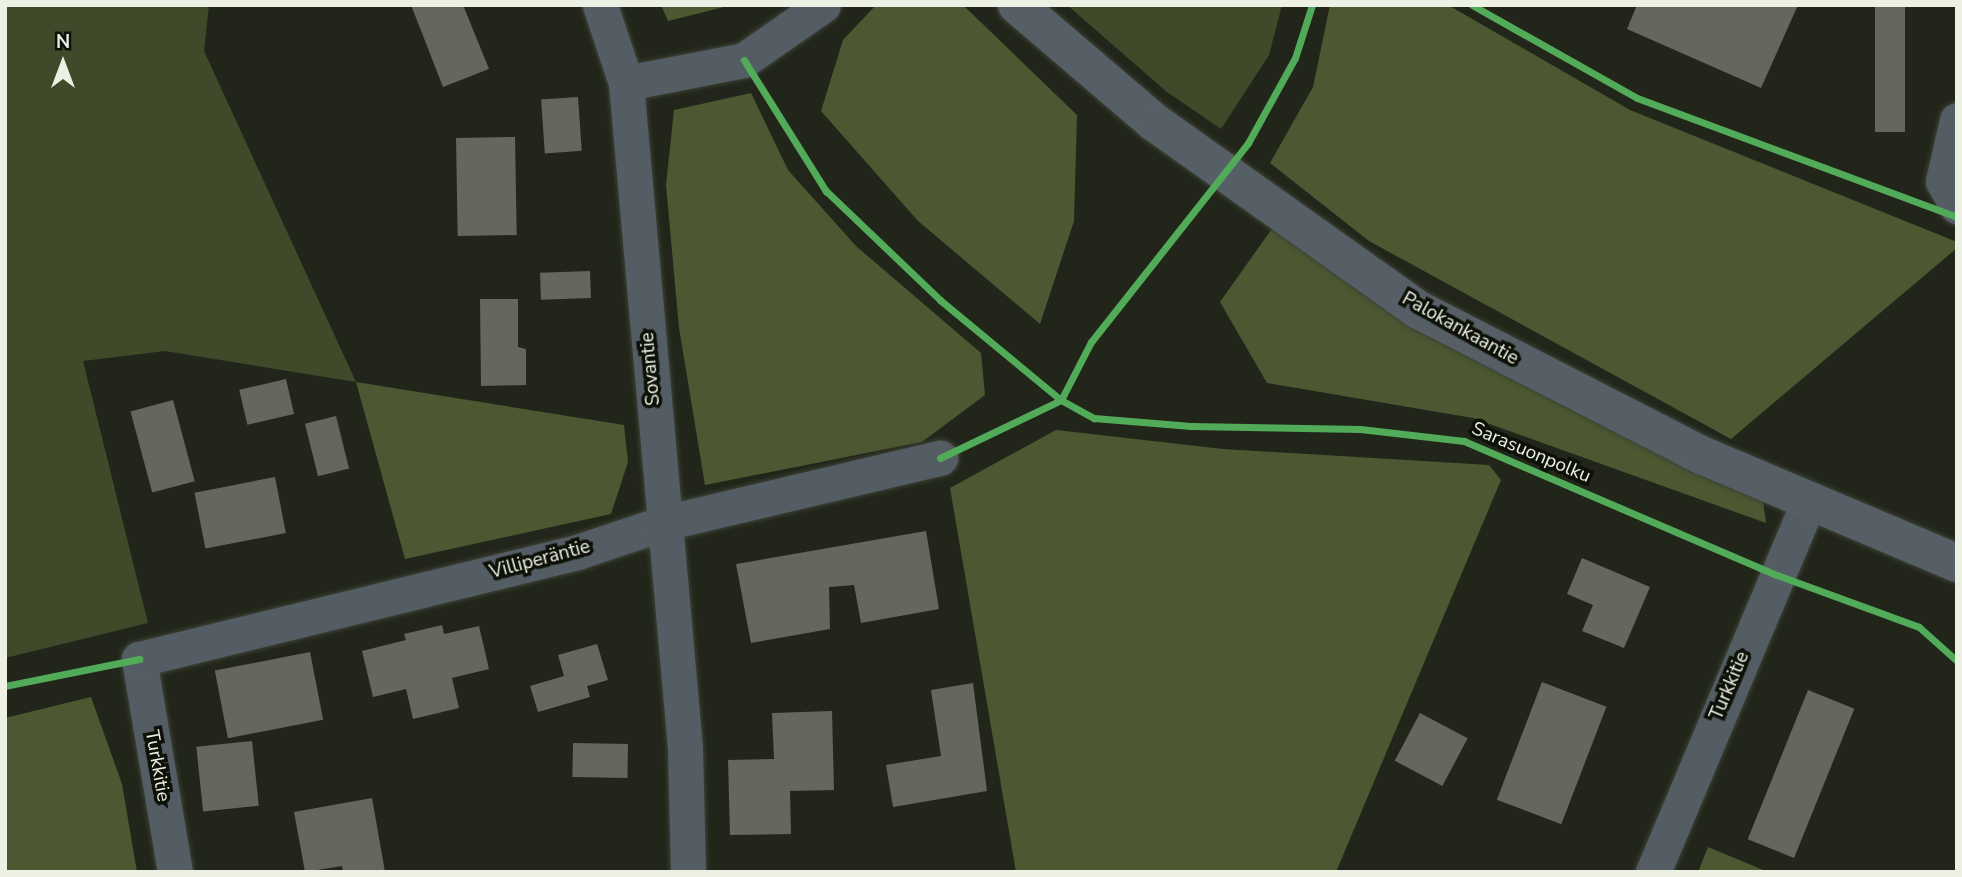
<!DOCTYPE html>
<meta charset="utf-8">
<style>
body{margin:0}
#map{position:relative;width:1962px;height:877px;overflow:hidden;background:#22261a;font-family:"Nunito Sans",sans-serif}
div>[style]{position:absolute}
[style*='--x']{left:calc(var(--x)*1px);top:calc(var(--y)*1px);width:calc(var(--w)*1px);rotate:calc(var(--a)*1deg)}
.green>*{inset:0;background:#404a2a}
.forest>*{inset:0;background:#4c5831}
.building>*{inset:0;background:#64675d;transform-origin:0 0}
.roads{filter:drop-shadow(0 0 2px #3d4237) drop-shadow(0 0 2px #3d4237)}
.street>*{height:35px;margin:-17.5px;padding:0 17.5px;transform-origin:17.5px;border-radius:17.5px;background:#545d64}
.secondary>*{height:38px;margin:-19px;padding:0 19px;transform-origin:19px;border-radius:19px;background:#555f65}
.cycleway>*{height:7px;margin:-3.5px;padding:0 3.5px;transform-origin:3.5px;border-radius:3.5px;background:#51ab58}
span{translate:-50% -50%;white-space:nowrap;text-align:center;line-height:1.15;-webkit-text-stroke:7px #0e1108;paint-order:stroke}
.street-label{font-size:19px;color:#ecf1e4}
.frame{position:absolute;inset:0;border:7px solid #ecf1e4;pointer-events:none}
.north{position:absolute;left:28px;top:28px;width:70px;height:70px;-webkit-text-stroke:5px #0e1108;paint-order:stroke;rotate:0deg;font-size:19px;font-weight:700;line-height:28px;text-align:center;color:#ecf1e4}
.north::after{content:'';display:block;margin:auto;width:24px;height:32px;background:#ecf1e4;clip-path:polygon(50% 0,100% 100%,50% 72%,0 100%)}
</style>
<div id="map">
<div class="green">
<div style="clip-path:polygon(5px 5px,209px 5px,204px 51px,356px 382px,165px 351px,83px 361px,148px 623px,5px 658px)"></div>
<div style="clip-path:polygon(1067px 5px,1282px 5px,1269px 55px,1221px 129px,1167px 92px)"></div>
</div>
<div class="forest">
<div style="clip-path:polygon(661px 5px,732px 5px,668px 21px)"></div>
<div style="clip-path:polygon(876px 5px,963px 5px,1077px 115px,1074px 221px,1040px 324px,918px 221px,821px 111px,843px 40px)"></div>
<div style="clip-path:polygon(1330px 5px,1448px 5px,1630px 110px,1957px 242px,1957px 248px,1731px 439px,1369px 241px,1270px 163px,1313px 87px)"></div>
<div style="clip-path:polygon(751px 93px,788px 170px,856px 246px,981px 353px,985px 395px,922px 442px,705px 485px,679px 328px,666px 185px,674px 110px)"></div>
<div style="clip-path:polygon(1276px 223px,1763px 501px,1766px 523px,1473px 418px,1267px 383px,1220px 302px)"></div>
<div style="clip-path:polygon(356px 382px,624px 425px,628px 462px,611px 514px,405px 559px)"></div>
<div style="clip-path:polygon(1056px 430px,1223px 449px,1489px 465px,1501px 480px,1336px 872px,1016px 872px,950px 488px)"></div>
<div style="clip-path:polygon(91px 697px,122px 784px,137px 872px,5px 872px,5px 718px)"></div>
<div style="clip-path:polygon(1708px 847px,1768px 872px,1698px 872px)"></div>
</div>
<div class="building">
<div style="clip-path:polygon(411px 5px,463px 5px,489px 69px,443px 87px)"></div>
<div style="clip-path:polygon(1637px 5px,1798px 5px,1761px 88px,1627px 29px)"></div>
<div style="left:1875px;top:5px;width:30px;height:127px"></div>
<div style="left:578px;top:97px;width:54px;height:37px;rotate:86deg"></div>
<div style="left:515px;top:137px;width:98px;height:59px;rotate:89deg"></div>
<div style="left:590px;top:271px;width:27px;height:50px;rotate:88deg"></div>
<div style="clip-path:polygon(480px 299px,518px 299px,518px 347px,526px 349px,526px 385px,481px 386px)"></div>
<div style="left:286px;top:379px;width:36px;height:48px;rotate:77deg"></div>
<div style="left:173px;top:400px;width:84px;height:44px;rotate:75deg"></div>
<div style="left:336px;top:416px;width:54px;height:32px;rotate:76deg"></div>
<div style="left:275px;top:477px;width:57px;height:82px;rotate:79deg"></div>
<div style="clip-path:polygon(926px 531px,939px 609px,861px 623px,854px 585px,829px 587px,830px 629px,751px 643px,736px 564px)"></div>
<div style="clip-path:polygon(1582px 558px,1650px 587px,1624px 648px,1582px 631px,1593px 605px,1567px 594px)"></div>
<div style="clip-path:polygon(442px 625px,444px 634px,479px 626px,489px 669px,452px 678px,459px 708px,413px 719px,406px 689px,373px 697px,362px 651px,406px 640px,404px 634px)"></div>
<div style="clip-path:polygon(597px 644px,608px 680px,587px 686px,590px 697px,538px 712px,530px 686px,564px 676px,558px 655px)"></div>
<div style="left:310px;top:652px;width:69px;height:97px;rotate:79deg"></div>
<div style="left:1542px;top:682px;width:69px;height:126px;rotate:21deg"></div>
<div style="clip-path:polygon(973px 683px,987px 791px,893px 807px,886px 765px,941px 756px,931px 690px)"></div>
<div style="left:1808px;top:690px;width:50px;height:161px;rotate:22deg"></div>
<div style="clip-path:polygon(832px 711px,834px 790px,790px 791px,791px 834px,730px 835px,728px 760px,774px 759px,772px 713px)"></div>
<div style="left:1420px;top:713px;width:54px;height:54px;rotate:28deg"></div>
<div style="left:252px;top:741px;width:65px;height:56px;rotate:84deg"></div>
<div style="left:573px;top:743px;width:55px;height:34px;rotate:1deg"></div>
<div style="clip-path:polygon(372px 798px,385px 872px,343px 872px,342px 866px,305px 872px,294px 812px)"></div>
</div>
<div class="roads">
<div class="street">
<div style="--x:600;--y:5;--w:82;--a:71.6"></div>
<div style="--x:1957;--y:120;--w:63;--a:102.9"></div>
<div style="--x:1943;--y:181;--w:29;--a:61"></div>
<div style="--x:175;--y:872;--w:216;--a:-99.6"></div>
<div style="--x:139;--y:659;--w:451;--a:-13.7"></div>
<div style="--x:577;--y:552;--w:92;--a:-18.4"></div>
<div style="--x:664;--y:523;--w:284;--a:-13.3"></div>
<div style="--x:688;--y:872;--w:124;--a:-91.4"></div>
<div style="--x:685;--y:748;--w:668;--a:-95.07"></div>
<div style="--x:626;--y:83;--w:120;--a:-11"></div>
<div style="--x:744;--y:60;--w:96;--a:-34.8"></div>
<div style="--x:1653;--y:872;--w:403;--a:-67.2"></div>
</div>
<div class="secondary">
<div style="--x:1017;--y:5;--w:180;--a:40.5"></div>
<div style="--x:1154;--y:122;--w:325;--a:35.4"></div>
<div style="--x:1419;--y:310;--w:317;--a:27.2"></div>
<div style="--x:1701;--y:455;--w:278;--a:22.9"></div>
</div>
</div>
<div class="cycleway">
<div style="--x:1472;--y:5;--w:189;--a:29.4"></div>
<div style="--x:1637;--y:98;--w:341;--a:20.4"></div>
<div style="--x:744;--y:60;--w:155;--a:58"></div>
<div style="--x:826;--y:191;--w:158;--a:43.7"></div>
<div style="--x:940;--y:300;--w:157;--a:39.6"></div>
<div style="--x:1061;--y:400;--w:38;--a:29"></div>
<div style="--x:1094;--y:418;--w:97;--a:4.7"></div>
<div style="--x:1191;--y:426;--w:169;--a:1"></div>
<div style="--x:1360;--y:429;--w:105;--a:6.6"></div>
<div style="--x:1464;--y:441;--w:340;--a:23.2"></div>
<div style="--x:1777;--y:575;--w:151;--a:20.1"></div>
<div style="--x:1919;--y:627;--w:51;--a:41.8"></div>
<div style="--x:940;--y:458;--w:134;--a:-25.6"></div>
<div style="--x:1061;--y:400;--w:65;--a:-62.7"></div>
<div style="--x:1091;--y:342;--w:253;--a:-51.7"></div>
<div style="--x:1248;--y:143;--w:97;--a:-61.1"></div>
<div style="--x:1295;--y:58;--w:56;--a:-72.2"></div>
<div style="--x:5;--y:686;--w:137;--a:-11.4"></div>
</div>
<div class="street-label">
<span style="left:1460px;top:329px;rotate:29deg">Palokankaantie</span>
<span style="left:651px;top:369px;rotate:-95deg">Sovantie</span>
<span style="left:1531px;top:453px;rotate:23deg">Sarasuonpolku</span>
<span style="left:540px;top:560px;rotate:-15deg">Villiperäntie</span>
<span style="left:1730px;top:686px;rotate:-67deg">Turkkitie</span>
<span style="left:157px;top:766px;rotate:80deg">Turkkitie</span>
</div>
<div class="frame"></div>
<div class="north">N</div>
</div>
